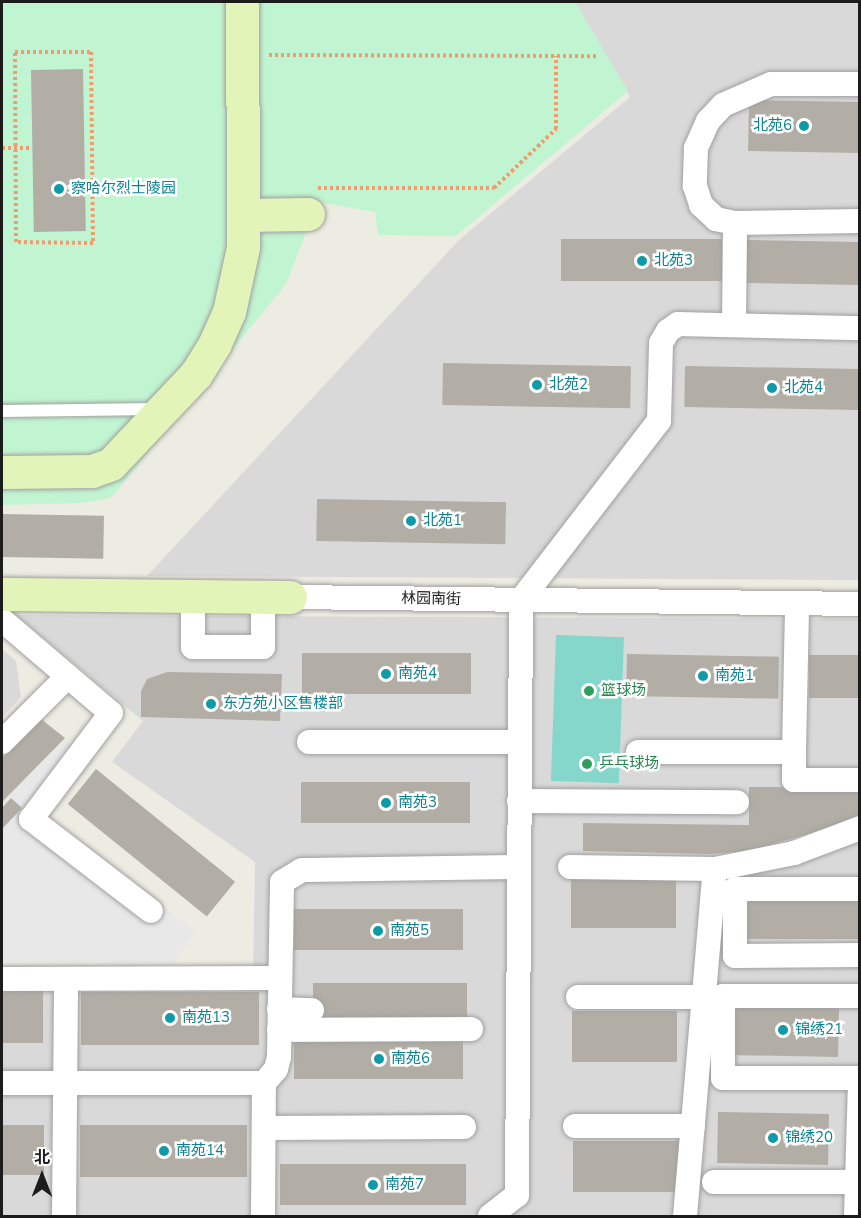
<!DOCTYPE html>
<meta charset="utf-8">
<style>
body{margin:0}
#map{position:relative;width:861px;height:1218px;overflow:hidden;background:#edece2;font-family:"Nunito Sans","Noto Sans SC",sans-serif}
div>[style]{position:absolute}
[style*='--x']{left:calc(var(--x)*1px);top:calc(var(--y)*1px);width:calc(var(--w)*1px);rotate:calc(var(--a)*1deg)}
.residential>*{inset:0;background:#dad9d9}
.park>*{inset:0;background:#c1f5d1}
.pitch>*{inset:0;background:#85d7cb;transform-origin:0 0}
.parking>*{inset:0;background:#e8e8e8}
.building>*{inset:0;background:#b2aea5;transform-origin:0 0}
.path>*{height:4px;margin-top:-2px;transform-origin:0;background:repeating-linear-gradient(90deg,#ef9c70 0 3px,transparent 0 6px)}
.roads{filter:drop-shadow(0 0 2px #a0a0a0) drop-shadow(0 0 2px #a0a0a0)}
.lane>*{height:12px;margin:-6px;padding:0 6px;transform-origin:6px;border-radius:6px;background:#fff}
.street>*{height:24px;margin:-12px;padding:0 12px;transform-origin:12px;border-radius:12px;background:#fff}
.secondary>*{height:33px;margin:-16.5px;padding:0 16.5px;transform-origin:16.5px;border-radius:16.5px;background:#e3f4b8}
.dots>*{width:16px;height:16px;translate:-50% -50%;box-sizing:border-box;border:3px solid #fff;border-radius:50%}
span{translate:-50% -50%;white-space:nowrap;text-align:center;line-height:1.15;-webkit-text-stroke:5px #fff;paint-order:stroke}
.culture-label{font-size:15px;color:#0d838f}
.right{translate:-100% -50%;text-align:right}
.left{translate:0 -50%;text-align:left}
.street-label{font-size:15px;color:#1c1c1c}
.leisure-label{font-size:15px;color:#27864d}
.frame{position:absolute;inset:0;border:3px solid #1c1c1c;pointer-events:none}
.north{position:absolute;left:12px;top:1146px;width:60px;height:60px;-webkit-text-stroke:4px #fff;paint-order:stroke;rotate:0deg;font-size:16px;font-weight:700;line-height:24px;text-align:center;color:#1c1c1c}
.north::after{content:'';display:block;margin:auto;width:21px;height:27px;background:#1c1c1c;clip-path:polygon(50% 0,100% 100%,50% 72%,0 100%)}
</style>
<div id="map">
<div class="residential">
<div style="clip-path:polygon(575px 2px,859px 2px,859px 580px,147px 576px,459px 240px,630px 97px)"></div>
<div style="clip-path:polygon(16px 615px,859px 619px,859px 1216px,2px 1216px,2px 969px,253px 970px,255px 862px,112px 762px,143px 721px)"></div>
<div style="clip-path:polygon(2px 649px,16px 661px,21px 697px,2px 718px)"></div>
</div>
<div class="park">
<div style="clip-path:polygon(2px 2px,575px 2px,628px 91px,456px 236px,378px 235px,375px 212px,318px 202px,286px 284px,111px 498px,82px 503px,2px 505px)"></div>
</div>
<div class="pitch">
<div style="left:556px;top:635px;width:68px;height:146px;rotate:2deg"></div>
</div>
<div class="parking">
<div style="clip-path:polygon(65px 738px,95px 762px,48px 816px,197px 933px,172px 963px,2px 961px,2px 802px)"></div>
</div>
<div class="building">
<div style="left:83px;top:69px;width:162px;height:52px;rotate:89deg"></div>
<div style="left:749px;top:100px;width:111px;height:51px;rotate:1deg"></div>
<div style="left:561px;top:239px;width:161px;height:42px"></div>
<div style="left:747px;top:240px;width:113px;height:43px;rotate:1deg"></div>
<div style="left:443px;top:363px;width:188px;height:42px;rotate:1deg"></div>
<div style="left:685px;top:366px;width:175px;height:41px;rotate:1deg"></div>
<div style="left:317px;top:499px;width:189px;height:42px;rotate:1deg"></div>
<div style="left:2px;top:514px;width:102px;height:43px;rotate:1deg"></div>
<div style="left:471px;top:653px;width:41px;height:169px;rotate:90deg"></div>
<div style="left:627px;top:654px;width:152px;height:42px;rotate:1deg"></div>
<div style="left:809px;top:655px;width:51px;height:43px"></div>
<div style="clip-path:polygon(167px 672px,282px 674px,280px 721px,141px 717px,141px 691px,147px 679px)"></div>
<div style="clip-path:polygon(41px 719px,65px 738px,2px 802px,2px 758px)"></div>
<div style="left:96px;top:769px;width:179px;height:45px;rotate:39deg"></div>
<div style="left:470px;top:782px;width:41px;height:169px;rotate:90deg"></div>
<div style="clip-path:polygon(749px 787px,860px 787px,860px 819px,748px 851px,709px 854px,583px 851px,583px 823px,749px 825px)"></div>
<div style="clip-path:polygon(11px 798px,22px 808px,2px 829px,2px 808px)"></div>
<div style="left:571px;top:877px;width:105px;height:51px"></div>
<div style="left:740px;top:897px;width:120px;height:42px"></div>
<div style="left:463px;top:909px;width:41px;height:169px;rotate:90deg"></div>
<div style="left:467px;top:983px;width:34px;height:154px;rotate:90deg"></div>
<div style="left:2px;top:990px;width:41px;height:53px"></div>
<div style="left:81px;top:992px;width:178px;height:53px"></div>
<div style="left:728px;top:1004px;width:111px;height:51px;rotate:1deg"></div>
<div style="left:572px;top:1011px;width:105px;height:51px"></div>
<div style="left:463px;top:1038px;width:41px;height:169px;rotate:90deg"></div>
<div style="left:718px;top:1112px;width:111px;height:51px;rotate:1deg"></div>
<div style="left:2px;top:1125px;width:42px;height:50px"></div>
<div style="left:80px;top:1125px;width:167px;height:52px"></div>
<div style="left:679px;top:1141px;width:51px;height:106px;rotate:90deg"></div>
<div style="left:466px;top:1164px;width:41px;height:186px;rotate:90deg"></div>
</div>
<div class="path">
<div style="--x:15;--y:52;--w:76;--a:0"></div>
<div style="--x:91;--y:52;--w:191;--a:89.4"></div>
<div style="--x:93;--y:243;--w:77;--a:-179.3"></div>
<div style="--x:16;--y:242;--w:190;--a:-90.3"></div>
<div style="--x:269;--y:55;--w:329;--a:0.2"></div>
<div style="--x:2;--y:148;--w:30;--a:0"></div>
<div style="--x:318;--y:188;--w:176;--a:0"></div>
<div style="--x:494;--y:188;--w:86;--a:-43.6"></div>
<div style="--x:556;--y:129;--w:73;--a:-90"></div>
</div>
<div class="roads">
<div class="lane">
<div style="--x:2;--y:411;--w:154;--a:-0.7"></div>
</div>
<div class="street">
<div style="--x:860;--y:84;--w:89;--a:180"></div>
<div style="--x:771;--y:84;--w:52;--a:156.4"></div>
<div style="--x:723;--y:105;--w:22;--a:133"></div>
<div style="--x:708;--y:121;--w:30;--a:114"></div>
<div style="--x:696;--y:148;--w:38;--a:92"></div>
<div style="--x:695;--y:186;--w:20;--a:72"></div>
<div style="--x:701;--y:205;--w:21;--a:43"></div>
<div style="--x:716;--y:219;--w:19;--a:12"></div>
<div style="--x:735;--y:223;--w:125;--a:-0.9"></div>
<div style="--x:734;--y:325;--w:102;--a:-89.4"></div>
<div style="--x:193;--y:597;--w:50;--a:90"></div>
<div style="--x:193;--y:647;--w:70;--a:0"></div>
<div style="--x:263;--y:647;--w:50;--a:-90"></div>
<div style="--x:290;--y:597;--w:570;--a:0.7"></div>
<div style="--x:2;--y:620;--w:143;--a:40.5"></div>
<div style="--x:111;--y:713;--w:133;--a:127"></div>
<div style="--x:31;--y:819;--w:151;--a:37.5"></div>
<div style="--x:2;--y:742;--w:93;--a:-45"></div>
<div style="--x:309;--y:742;--w:211;--a:0"></div>
<div style="--x:638;--y:752;--w:156;--a:0"></div>
<div style="--x:794;--y:752;--w:149;--a:-88.8"></div>
<div style="--x:794;--y:752;--w:28;--a:90"></div>
<div style="--x:794;--y:780;--w:66;--a:0"></div>
<div style="--x:519;--y:801;--w:218;--a:0.3"></div>
<div style="--x:570;--y:867;--w:145;--a:0.8"></div>
<div style="--x:860;--y:889;--w:125;--a:180"></div>
<div style="--x:735;--y:889;--w:67;--a:90"></div>
<div style="--x:735;--y:956;--w:125;--a:-0.5"></div>
<div style="--x:2;--y:979;--w:277;--a:-0.2"></div>
<div style="--x:860;--y:996;--w:137;--a:180"></div>
<div style="--x:723;--y:996;--w:82;--a:90"></div>
<div style="--x:723;--y:1078;--w:137;--a:0"></div>
<div style="--x:578;--y:997;--w:125;--a:0"></div>
<div style="--x:279;--y:1009;--w:33;--a:2"></div>
<div style="--x:279;--y:1030;--w:192;--a:-0.3"></div>
<div style="--x:2;--y:1083;--w:262;--a:0"></div>
<div style="--x:575;--y:1126;--w:118;--a:0"></div>
<div style="--x:264;--y:1128;--w:200;--a:-0.3"></div>
<div style="--x:714;--y:1182;--w:146;--a:0"></div>
<div style="--x:64;--y:1216;--w:237;--a:-89.5"></div>
<div style="--x:263;--y:1216;--w:133;--a:-89.6"></div>
<div style="--x:264;--y:1083;--w:18;--a:-49"></div>
<div style="--x:276;--y:1069;--w:12;--a:-76"></div>
<div style="--x:279;--y:1057;--w:175;--a:-89"></div>
<div style="--x:282;--y:882;--w:23;--a:-31"></div>
<div style="--x:302;--y:870;--w:217;--a:-0.8"></div>
<div style="--x:490;--y:1216;--w:34;--a:-38"></div>
<div style="--x:517;--y:1195;--w:595;--a:-89.61"></div>
<div style="--x:521;--y:600;--w:226;--a:-52.4"></div>
<div style="--x:659;--y:421;--w:78;--a:-88.5"></div>
<div style="--x:661;--y:343;--w:14;--a:-60"></div>
<div style="--x:668;--y:331;--w:12;--a:-35"></div>
<div style="--x:678;--y:324;--w:182;--a:1.3"></div>
<div style="--x:685;--y:1216;--w:348;--a:-85.1"></div>
<div style="--x:715;--y:869;--w:81;--a:-11.4"></div>
<div style="--x:794;--y:853;--w:71;--a:-20.7"></div>
<div style="--x:856;--y:1216;--w:134;--a:-88.3"></div>
</div>
<div class="secondary">
<div style="--x:243;--y:215;--w:65;--a:-0.9"></div>
<div style="--x:2;--y:472;--w:90;--a:-0.6"></div>
<div style="--x:92;--y:471;--w:20;--a:-20"></div>
<div style="--x:111;--y:464;--w:124;--a:-46.6"></div>
<div style="--x:196;--y:374;--w:36;--a:-58"></div>
<div style="--x:215;--y:343;--w:34;--a:-66"></div>
<div style="--x:229;--y:312;--w:66;--a:-77.8"></div>
<div style="--x:243;--y:247;--w:245;--a:-90.2"></div>
<div style="--x:2;--y:594;--w:288;--a:0.6"></div>
</div>
</div>
<div class="dots">
<div style="left:804px;top:126px;background:#0f9aa8"></div>
<div style="left:59px;top:189px;background:#0f9aa8"></div>
<div style="left:642px;top:261px;background:#0f9aa8"></div>
<div style="left:537px;top:385px;background:#0f9aa8"></div>
<div style="left:772px;top:388px;background:#0f9aa8"></div>
<div style="left:411px;top:521px;background:#0f9aa8"></div>
<div style="left:386px;top:674px;background:#0f9aa8"></div>
<div style="left:703px;top:676px;background:#0f9aa8"></div>
<div style="left:589px;top:691px;background:#2e9e5b"></div>
<div style="left:211px;top:704px;background:#0f9aa8"></div>
<div style="left:587px;top:764px;background:#2e9e5b"></div>
<div style="left:386px;top:803px;background:#0f9aa8"></div>
<div style="left:378px;top:931px;background:#0f9aa8"></div>
<div style="left:170px;top:1018px;background:#0f9aa8"></div>
<div style="left:783px;top:1030px;background:#0f9aa8"></div>
<div style="left:379px;top:1059px;background:#0f9aa8"></div>
<div style="left:773px;top:1138px;background:#0f9aa8"></div>
<div style="left:164px;top:1151px;background:#0f9aa8"></div>
<div style="left:373px;top:1185px;background:#0f9aa8"></div>
</div>
<div class="culture-label">
<span class="right" style="left:792px;top:126px">北苑6</span>
<span class="left" style="left:71px;top:189px">察哈尔烈士陵园</span>
<span class="left" style="left:654px;top:261px">北苑3</span>
<span class="left" style="left:549px;top:385px">北苑2</span>
<span class="left" style="left:784px;top:388px">北苑4</span>
<span class="left" style="left:423px;top:521px">北苑1</span>
<span class="left" style="left:398px;top:674px">南苑4</span>
<span class="left" style="left:715px;top:676px">南苑1</span>
<span class="left" style="left:223px;top:704px">东方苑小区售楼部</span>
<span class="left" style="left:398px;top:803px">南苑3</span>
<span class="left" style="left:390px;top:931px">南苑5</span>
<span class="left" style="left:182px;top:1018px">南苑13</span>
<span class="left" style="left:795px;top:1030px">锦绣21</span>
<span class="left" style="left:391px;top:1059px">南苑6</span>
<span class="left" style="left:785px;top:1138px">锦绣20</span>
<span class="left" style="left:176px;top:1151px">南苑14</span>
<span class="left" style="left:385px;top:1185px">南苑7</span>
</div>
<div class="street-label">
<span style="left:431px;top:599px;rotate:1deg">林园南街</span>
</div>
<div class="leisure-label">
<span class="left" style="left:601px;top:691px">篮球场</span>
<span class="left" style="left:599px;top:764px">乒乓球场</span>
</div>
<div class="frame"></div>
<div class="north">北</div>
</div>
